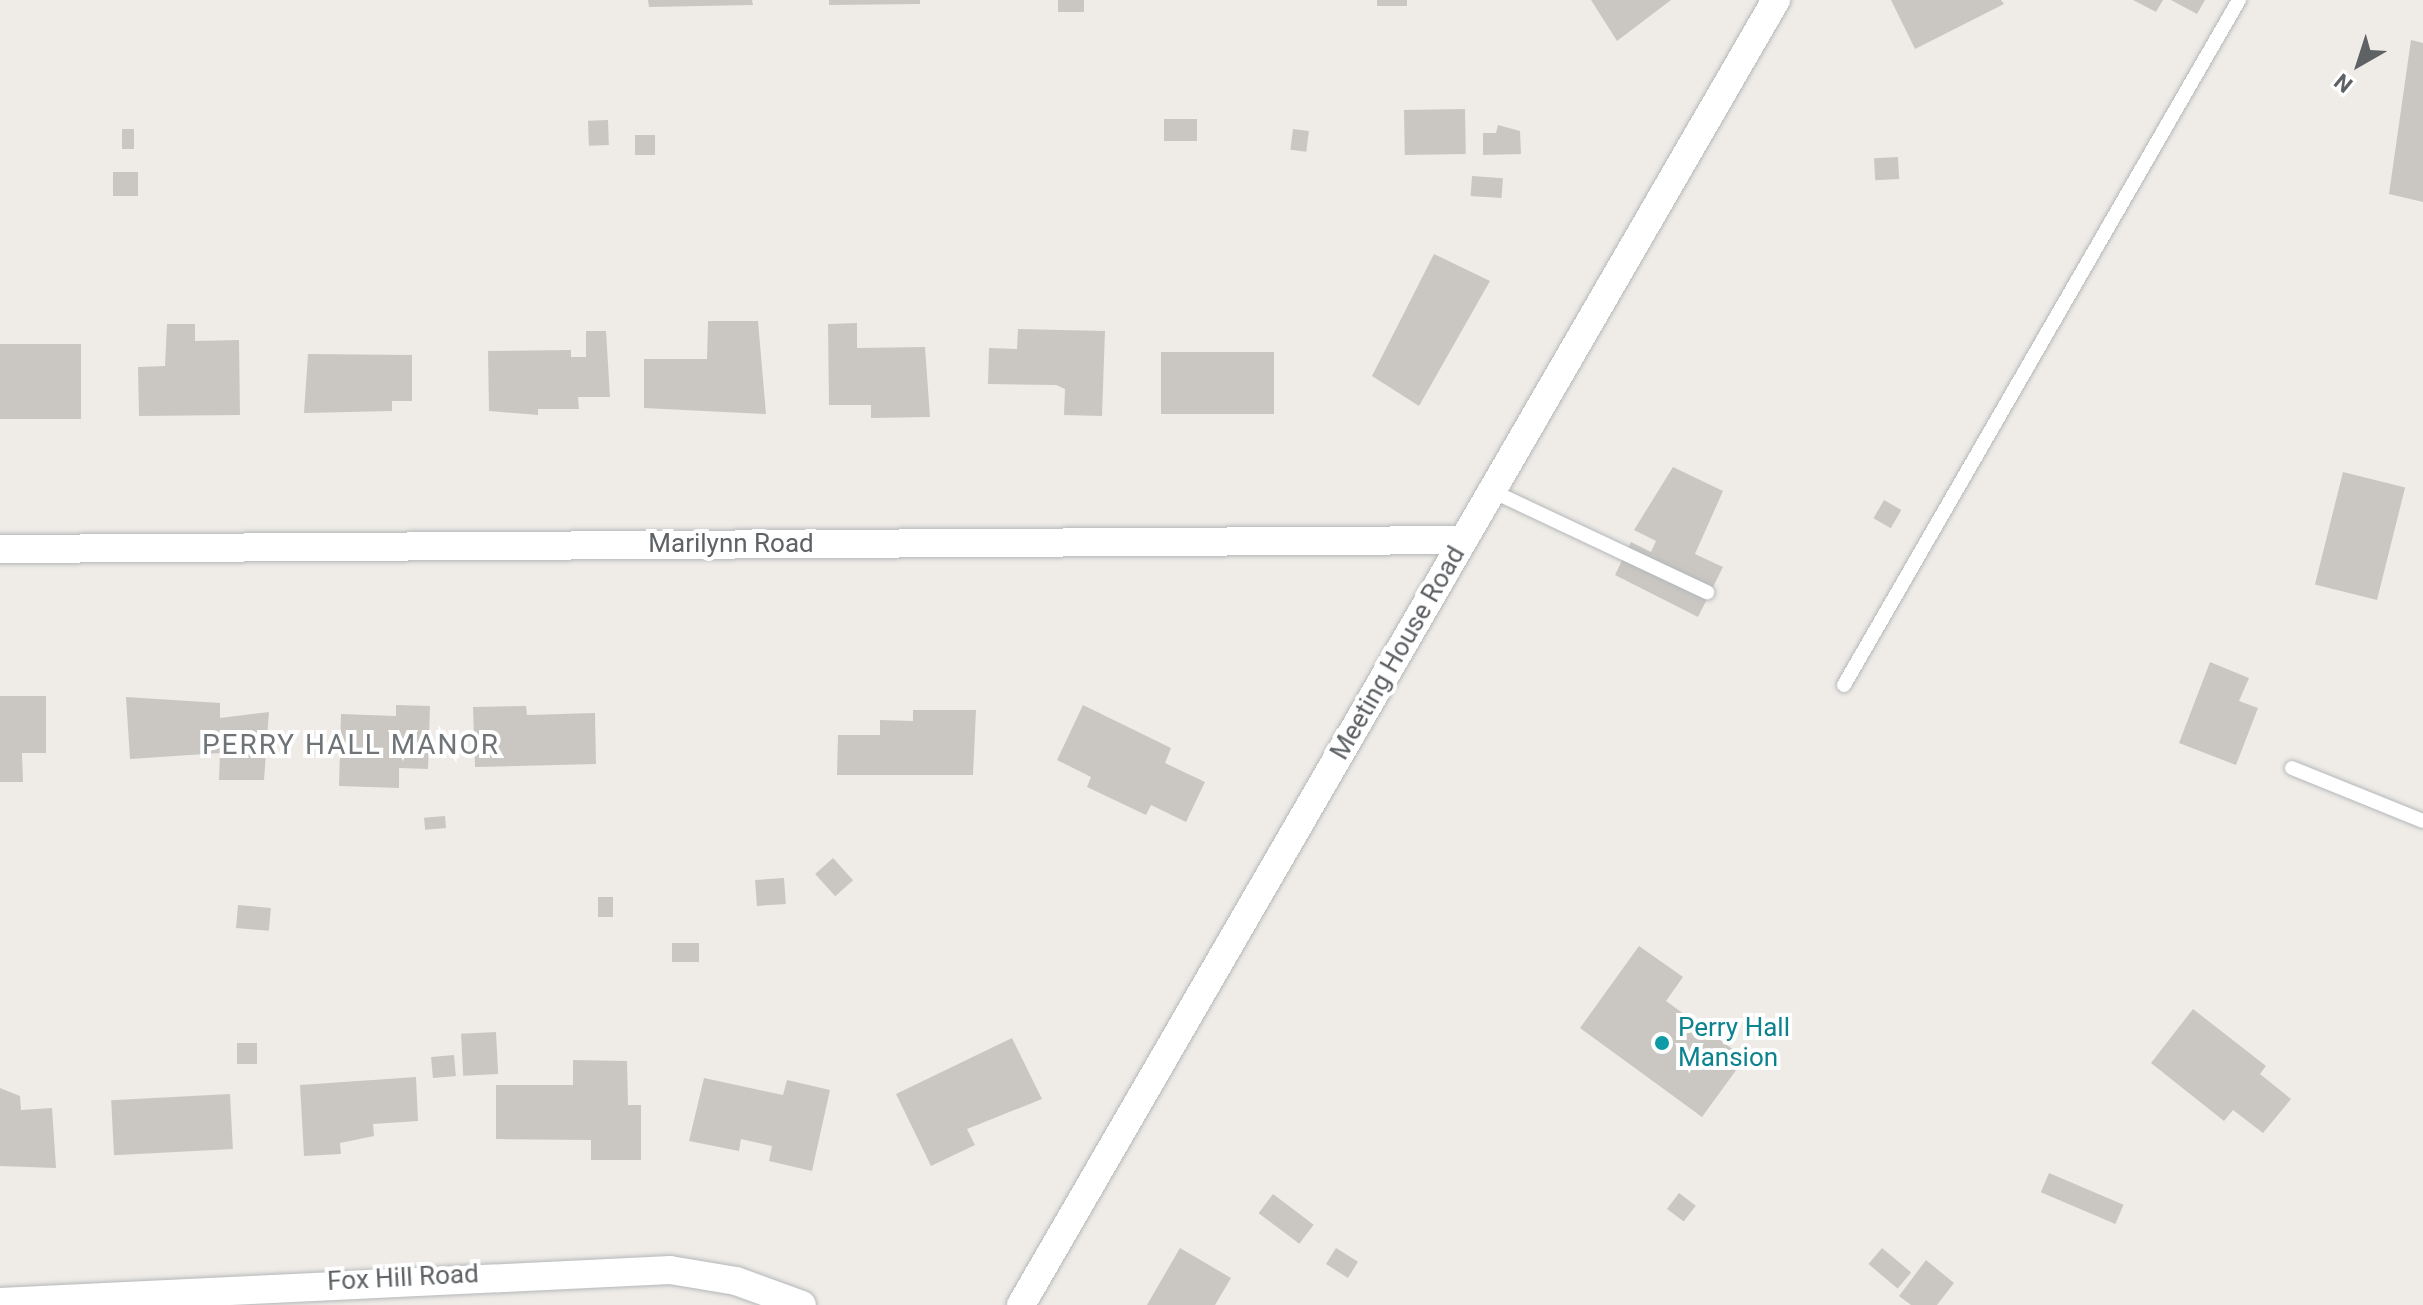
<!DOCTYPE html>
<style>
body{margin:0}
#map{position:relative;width:2423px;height:1305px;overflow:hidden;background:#efece7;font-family:Roboto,sans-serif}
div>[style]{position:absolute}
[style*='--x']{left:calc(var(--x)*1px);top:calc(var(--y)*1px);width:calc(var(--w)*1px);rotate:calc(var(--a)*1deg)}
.building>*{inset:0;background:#cac7c3;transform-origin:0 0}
.roads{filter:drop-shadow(0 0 2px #b4b7ba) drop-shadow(0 0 2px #b4b7ba)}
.lane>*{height:14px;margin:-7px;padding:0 7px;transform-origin:7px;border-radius:7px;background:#fff}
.street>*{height:28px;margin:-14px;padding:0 14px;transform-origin:14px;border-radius:14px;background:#fff}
.dots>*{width:22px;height:22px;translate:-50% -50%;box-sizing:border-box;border:4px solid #fff;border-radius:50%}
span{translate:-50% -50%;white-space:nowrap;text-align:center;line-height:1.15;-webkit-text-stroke:8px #fff;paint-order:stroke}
.street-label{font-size:26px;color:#5e6265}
.culture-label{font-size:26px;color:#0d838f}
.left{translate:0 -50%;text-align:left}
.neighbourhood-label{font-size:28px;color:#6f7477;letter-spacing:2px}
.north{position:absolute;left:2319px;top:24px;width:80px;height:80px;-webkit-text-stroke:6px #fff;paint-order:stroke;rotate:219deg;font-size:22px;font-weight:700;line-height:32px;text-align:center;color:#5e6265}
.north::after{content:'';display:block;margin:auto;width:28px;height:36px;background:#5e6265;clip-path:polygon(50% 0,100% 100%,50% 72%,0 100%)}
</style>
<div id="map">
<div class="building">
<div style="clip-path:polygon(648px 0,752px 0,753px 5px,649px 7px)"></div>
<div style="clip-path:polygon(829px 0,920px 0,920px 4px,829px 5px)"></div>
<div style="left:1058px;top:0;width:26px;height:12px"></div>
<div style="left:1377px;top:0;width:30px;height:6px"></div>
<div style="clip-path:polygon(1591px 0,1671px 0,1617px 41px)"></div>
<div style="clip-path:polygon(1891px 0,2001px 0,2004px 4px,1915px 49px)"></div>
<div style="clip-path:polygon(2133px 0,2163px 0,2156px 12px)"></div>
<div style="clip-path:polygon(2171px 0,2205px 0,2197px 14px)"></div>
<div style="clip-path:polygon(2411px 40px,2423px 43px,2423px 202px,2389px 194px)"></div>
<div style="left:1465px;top:109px;width:45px;height:61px;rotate:89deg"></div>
<div style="left:1164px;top:119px;width:33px;height:22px"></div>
<div style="left:608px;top:120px;width:25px;height:20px;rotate:88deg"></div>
<div style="clip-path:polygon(1498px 125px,1520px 131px,1521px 154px,1483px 155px,1483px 133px,1496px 133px)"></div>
<div style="left:122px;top:129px;width:12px;height:20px"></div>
<div style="left:1293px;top:129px;width:16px;height:21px;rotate:7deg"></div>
<div style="left:635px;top:135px;width:20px;height:20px"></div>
<div style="left:1898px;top:157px;width:22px;height:24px;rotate:87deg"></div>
<div style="left:138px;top:172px;width:24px;height:25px;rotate:90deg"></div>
<div style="left:1472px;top:176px;width:31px;height:20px;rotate:4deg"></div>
<div style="clip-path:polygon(1434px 254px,1490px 281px,1419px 406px,1372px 376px)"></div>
<div style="clip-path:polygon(708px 321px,758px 321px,766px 414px,644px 408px,644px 359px,707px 359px)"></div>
<div style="clip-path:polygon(857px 323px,857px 348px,925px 347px,930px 417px,871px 418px,871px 405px,829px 405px,828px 324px)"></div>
<div style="clip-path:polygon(167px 324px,195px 324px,195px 341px,239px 340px,240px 415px,139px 416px,138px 367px,165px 366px)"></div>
<div style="clip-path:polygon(1018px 329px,1105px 331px,1102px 416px,1064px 415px,1065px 389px,1056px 385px,988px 384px,989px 348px,1017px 349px)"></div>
<div style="clip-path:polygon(586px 331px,606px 331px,610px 397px,578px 397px,579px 409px,538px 409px,538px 415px,489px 411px,488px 351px,571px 350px,571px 357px,586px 357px)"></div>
<div style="left:0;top:344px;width:81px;height:75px"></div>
<div style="left:1274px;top:352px;width:62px;height:113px;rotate:90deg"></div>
<div style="clip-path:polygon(308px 354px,412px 355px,412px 401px,392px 401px,392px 411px,304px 413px)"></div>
<div style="clip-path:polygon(1673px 467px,1723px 491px,1695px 554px,1723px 567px,1698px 617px,1615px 575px,1631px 542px,1651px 552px,1656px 541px,1634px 530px)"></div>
<div style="left:2343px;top:472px;width:64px;height:116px;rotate:14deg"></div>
<div style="left:1884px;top:500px;width:20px;height:21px;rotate:30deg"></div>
<div style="clip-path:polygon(2210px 662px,2249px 678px,2239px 701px,2258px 708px,2236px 765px,2179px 743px)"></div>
<div style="clip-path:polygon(0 696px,46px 696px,46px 753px,22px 753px,23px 782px,0 782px)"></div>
<div style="clip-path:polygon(126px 697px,220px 703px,220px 718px,269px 712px,264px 780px,219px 780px,220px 753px,130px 759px)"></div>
<div style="clip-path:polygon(396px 705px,430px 706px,428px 769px,399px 768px,399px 788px,339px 786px,341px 714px,396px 716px)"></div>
<div style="clip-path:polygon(1083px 705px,1171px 748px,1165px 763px,1205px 782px,1186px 822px,1151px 805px,1146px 815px,1087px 787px,1091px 777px,1057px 760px)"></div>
<div style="clip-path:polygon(526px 706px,527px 715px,595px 713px,596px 764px,475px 767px,473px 707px)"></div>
<div style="clip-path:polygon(913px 710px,976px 710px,973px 775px,837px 775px,838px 735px,880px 735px,880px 720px,913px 721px)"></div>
<div style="left:445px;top:816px;width:12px;height:21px;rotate:85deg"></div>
<div style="left:833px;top:858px;width:30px;height:24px;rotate:48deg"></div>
<div style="left:784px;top:878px;width:26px;height:29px;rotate:86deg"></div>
<div style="left:613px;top:897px;width:20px;height:15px;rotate:90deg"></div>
<div style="left:238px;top:905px;width:33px;height:23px;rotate:5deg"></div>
<div style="left:672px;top:943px;width:27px;height:19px"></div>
<div style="clip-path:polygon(1639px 946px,1683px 977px,1666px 1001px,1745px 1058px,1702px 1117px,1580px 1028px)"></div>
<div style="clip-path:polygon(2193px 1009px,2266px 1066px,2260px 1074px,2291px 1099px,2263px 1133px,2233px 1110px,2224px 1121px,2151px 1063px)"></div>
<div style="left:496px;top:1032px;width:42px;height:35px;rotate:87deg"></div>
<div style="clip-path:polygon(1012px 1038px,1042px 1099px,967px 1129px,975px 1145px,931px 1166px,896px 1094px)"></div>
<div style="left:237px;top:1043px;width:20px;height:21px"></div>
<div style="left:454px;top:1055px;width:21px;height:23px;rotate:85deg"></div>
<div style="clip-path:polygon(573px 1060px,627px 1061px,628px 1105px,641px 1105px,641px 1160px,591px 1160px,591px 1140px,496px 1139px,496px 1085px,573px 1085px)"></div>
<div style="clip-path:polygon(416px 1077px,418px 1121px,373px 1124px,374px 1136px,340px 1143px,341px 1154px,304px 1156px,300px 1085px)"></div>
<div style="clip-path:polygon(704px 1078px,783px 1095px,787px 1080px,830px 1090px,812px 1171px,769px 1161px,772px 1146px,741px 1139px,739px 1151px,689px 1141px)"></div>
<div style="clip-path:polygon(0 1088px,20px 1096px,21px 1110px,52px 1108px,56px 1168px,0 1166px)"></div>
<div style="left:230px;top:1094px;width:55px;height:119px;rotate:87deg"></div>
<div style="left:2049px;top:1173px;width:81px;height:21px;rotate:23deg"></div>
<div style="left:1679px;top:1193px;width:21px;height:20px;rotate:37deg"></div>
<div style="left:1273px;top:1194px;width:51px;height:24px;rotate:37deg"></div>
<div style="clip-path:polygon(1180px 1248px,1231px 1278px,1215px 1305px,1147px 1305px)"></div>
<div style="left:1336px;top:1248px;width:26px;height:19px;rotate:32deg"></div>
<div style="left:1882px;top:1248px;width:38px;height:21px;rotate:40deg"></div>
<div style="clip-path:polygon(1926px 1260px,1954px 1283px,1937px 1305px,1911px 1305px,1899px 1296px)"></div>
</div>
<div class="roads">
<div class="lane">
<div style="--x:1492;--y:491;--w:238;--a:25.2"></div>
<div style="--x:1844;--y:685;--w:791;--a:-60.03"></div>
<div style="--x:2292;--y:768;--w:141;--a:22"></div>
</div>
<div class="street">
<div style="--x:0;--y:549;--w:1463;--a:-0.35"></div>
<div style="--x:0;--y:1302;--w:671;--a:-2.73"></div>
<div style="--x:670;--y:1270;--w:67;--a:9.5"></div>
<div style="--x:736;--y:1281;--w:70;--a:20"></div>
<div style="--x:1021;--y:1305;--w:1508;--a:-59.95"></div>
</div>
</div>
<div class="dots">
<div style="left:1662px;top:1043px;background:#0f9aa8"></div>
</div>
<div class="street-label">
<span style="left:731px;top:544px">Marilynn Road</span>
<span style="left:1398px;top:653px;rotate:-60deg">Meeting House Road</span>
<span style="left:403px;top:1278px;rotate:-3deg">Fox Hill Road</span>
</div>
<div class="culture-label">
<span class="left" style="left:1678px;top:1043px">Perry Hall<br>Mansion</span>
</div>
<div class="neighbourhood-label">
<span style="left:351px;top:745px">PERRY HALL MANOR</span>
</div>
<div class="north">N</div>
</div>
